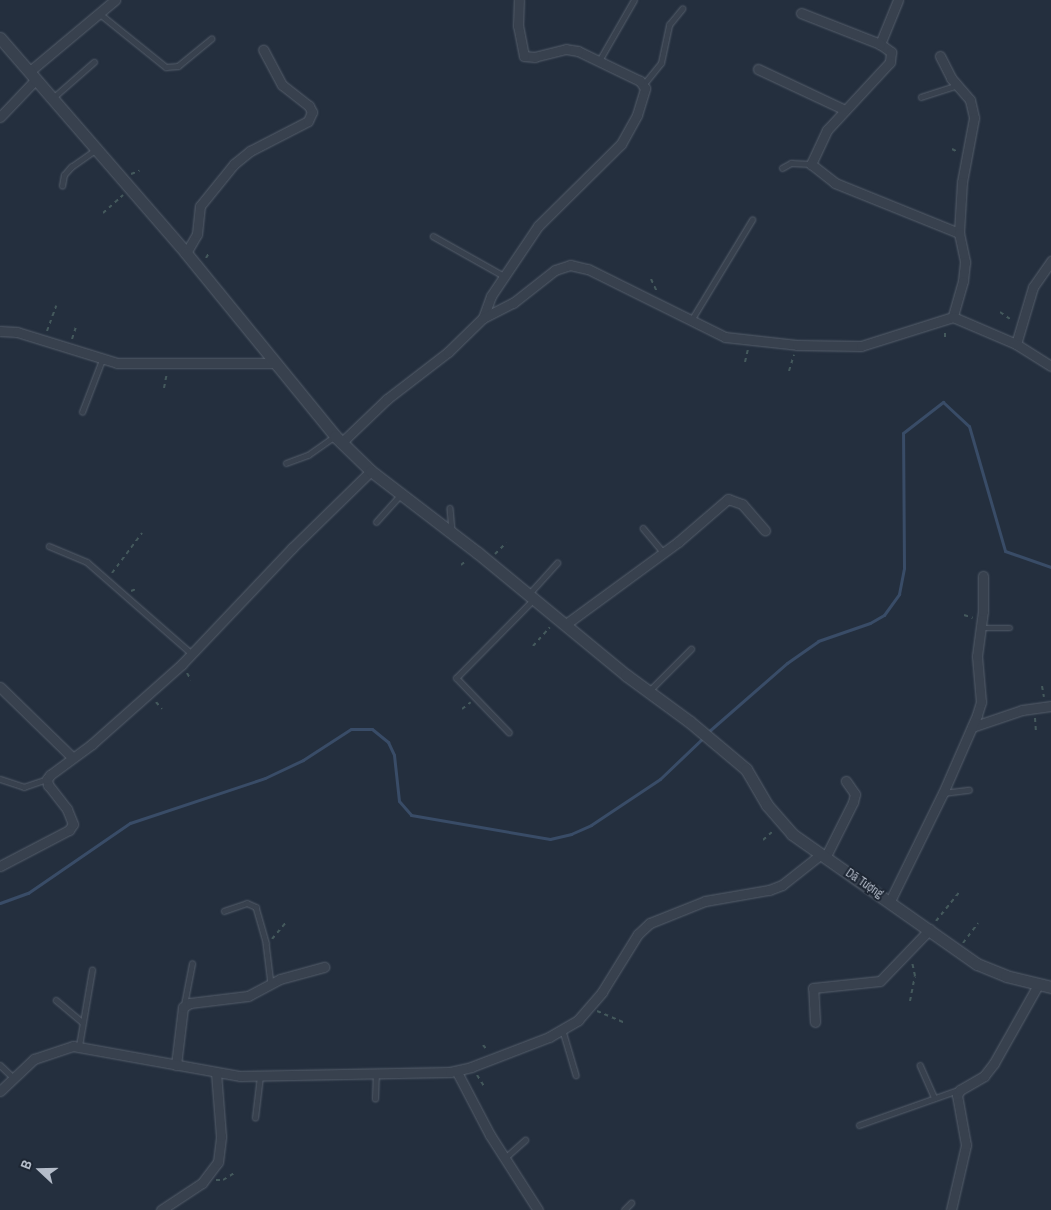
<!DOCTYPE html>
<meta charset="utf-8">
<style>
body{margin:0}
#map{position:relative;width:1051px;height:1210px;overflow:hidden;background:#242f3e;font-family:"Archivo Narrow",sans-serif}
div>[style]{position:absolute}
[style*='--x']{left:calc(var(--x)*1px);top:calc(var(--y)*1px);width:calc(var(--w)*1px);rotate:calc(var(--a)*1deg)}
.stream>*{height:3px;margin:-1.5px;padding:0 1.5px;transform-origin:1.5px;border-radius:1.5px;background:#394c67}
.path>*{height:2px;margin-top:-1px;transform-origin:0;background:repeating-linear-gradient(90deg,#44595c 0 4px,transparent 0 8px)}
.roads{filter:drop-shadow(0 0 1px #565f6c) drop-shadow(0 0 1px #565f6c)}
.service>*{height:4.5px;margin:-2.25px;padding:0 2.25px;transform-origin:2.25px;border-radius:2.25px;background:#38414e}
.minor>*{height:9px;margin:-4.5px;padding:0 4.5px;transform-origin:4.5px;border-radius:4.5px;background:#38414e}
.tertiary>*{height:11px;margin:-5.5px;padding:0 5.5px;transform-origin:5.5px;border-radius:5.5px;background:#38414e}
span{translate:-50% -50%;white-space:nowrap;text-align:center;line-height:1.15;-webkit-text-stroke:4px #1d2633;paint-order:stroke}
.street-label{font-size:12px;color:#b4bcc9}
.north{position:absolute;left:15px;top:1145px;width:50px;height:50px;-webkit-text-stroke:4px #1d2633;paint-order:stroke;rotate:291deg;font-size:14px;font-weight:700;line-height:20px;text-align:center;color:#b4bcc9}
.north::after{content:'';display:block;margin:auto;width:18px;height:22px;background:#b4bcc9;clip-path:polygon(50% 0,100% 100%,50% 72%,0 100%)}
</style>
<div id="map">
<div class="stream">
<div style="--x:708;--y:732;--w:105;--a:-41.1"></div>
<div style="--x:787;--y:663;--w:38;--a:-35"></div>
<div style="--x:818;--y:641;--w:55;--a:-19.1"></div>
<div style="--x:870;--y:623;--w:16;--a:-30"></div>
<div style="--x:884;--y:615;--w:26;--a:-54"></div>
<div style="--x:899;--y:594;--w:26;--a:-79"></div>
<div style="--x:904;--y:568;--w:135;--a:-90.4"></div>
<div style="--x:903;--y:433;--w:51;--a:-37.8"></div>
<div style="--x:943;--y:402;--w:35;--a:43"></div>
<div style="--x:969;--y:426;--w:130;--a:73.9"></div>
<div style="--x:1005;--y:551;--w:49;--a:19.2"></div>
<div style="--x:0;--y:903;--w:30;--a:-20"></div>
<div style="--x:28;--y:893;--w:124;--a:-34.5"></div>
<div style="--x:130;--y:823;--w:142;--a:-18.4"></div>
<div style="--x:265;--y:778;--w:42;--a:-25.3"></div>
<div style="--x:303;--y:760;--w:57;--a:-32.9"></div>
<div style="--x:351;--y:729;--w:21;--a:0"></div>
<div style="--x:372;--y:729;--w:21;--a:39"></div>
<div style="--x:388;--y:742;--w:14;--a:65"></div>
<div style="--x:394;--y:755;--w:46;--a:83.8"></div>
<div style="--x:399;--y:801;--w:18;--a:49"></div>
<div style="--x:411;--y:815;--w:141;--a:9.8"></div>
<div style="--x:550;--y:839;--w:22;--a:-13"></div>
<div style="--x:571;--y:834;--w:22;--a:-24"></div>
<div style="--x:591;--y:825;--w:83;--a:-33.7"></div>
<div style="--x:660;--y:779;--w:61;--a:-43.7"></div>
</div>
<div class="path">
<div style="--x:952;--y:149;--w:7;--a:27"></div>
<div style="--x:131;--y:174;--w:9;--a:-21"></div>
<div style="--x:103;--y:213;--w:27;--a:-42"></div>
<div style="--x:206;--y:258;--w:6;--a:-59"></div>
<div style="--x:651;--y:279;--w:14;--a:65"></div>
<div style="--x:1000;--y:312;--w:16;--a:35"></div>
<div style="--x:47;--y:331;--w:27;--a:-70"></div>
<div style="--x:945;--y:337;--w:8;--a:-90"></div>
<div style="--x:72;--y:339;--w:13;--a:-72"></div>
<div style="--x:745;--y:362;--w:13;--a:-77"></div>
<div style="--x:789;--y:371;--w:17;--a:-73"></div>
<div style="--x:164;--y:388;--w:16;--a:-79"></div>
<div style="--x:495;--y:554;--w:16;--a:-45"></div>
<div style="--x:461;--y:565;--w:8;--a:-40"></div>
<div style="--x:112;--y:573;--w:50;--a:-53.1"></div>
<div style="--x:131;--y:591;--w:5;--a:-22"></div>
<div style="--x:964;--y:615;--w:9;--a:18"></div>
<div style="--x:533;--y:646;--w:25;--a:-48"></div>
<div style="--x:187;--y:673;--w:8;--a:60"></div>
<div style="--x:1042;--y:686;--w:11;--a:80"></div>
<div style="--x:156;--y:702;--w:9;--a:49"></div>
<div style="--x:462;--y:709;--w:11;--a:-38"></div>
<div style="--x:1035;--y:718;--w:16;--a:86"></div>
<div style="--x:763;--y:840;--w:15;--a:-42"></div>
<div style="--x:936;--y:921;--w:38;--a:-51"></div>
<div style="--x:272;--y:939;--w:23;--a:-50"></div>
<div style="--x:963;--y:943;--w:25;--a:-53"></div>
<div style="--x:910;--y:1001;--w:25;--a:-79"></div>
<div style="--x:915;--y:976;--w:14;--a:-102"></div>
<div style="--x:597;--y:1011;--w:30;--a:23"></div>
<div style="--x:483;--y:1045;--w:8;--a:50"></div>
<div style="--x:477;--y:1075;--w:13;--a:58"></div>
<div style="--x:216;--y:1180;--w:7;--a:0"></div>
<div style="--x:223;--y:1180;--w:15;--a:-32"></div>
</div>
<div class="roads">
<div class="service">
<div style="--x:99;--y:13;--w:86;--a:38.9"></div>
<div style="--x:166;--y:67;--w:12;--a:-5"></div>
<div style="--x:178;--y:66;--w:43;--a:-39.3"></div>
<div style="--x:599;--y:61;--w:70;--a:-60.2"></div>
<div style="--x:644;--y:84;--w:27;--a:-51"></div>
<div style="--x:661;--y:63;--w:39;--a:-78"></div>
<div style="--x:669;--y:25;--w:21;--a:-51"></div>
<div style="--x:54;--y:97;--w:53;--a:-41.2"></div>
<div style="--x:921;--y:97;--w:38;--a:-18"></div>
<div style="--x:782;--y:168;--w:10;--a:-29"></div>
<div style="--x:791;--y:163;--w:20;--a:3"></div>
<div style="--x:62;--y:186;--w:11;--a:-80"></div>
<div style="--x:64;--y:175;--w:11;--a:-49"></div>
<div style="--x:71;--y:167;--w:29;--a:-35"></div>
<div style="--x:433;--y:236;--w:81;--a:29.4"></div>
<div style="--x:692;--y:319;--w:116;--a:-58.8"></div>
<div style="--x:82;--y:412;--w:56;--a:-69"></div>
<div style="--x:286;--y:463;--w:23;--a:-20"></div>
<div style="--x:308;--y:455;--w:32;--a:-35"></div>
<div style="--x:450;--y:508;--w:22;--a:85"></div>
<div style="--x:376;--y:522;--w:36;--a:-48"></div>
<div style="--x:643;--y:528;--w:33;--a:50"></div>
<div style="--x:49;--y:546;--w:41;--a:22.8"></div>
<div style="--x:87;--y:562;--w:140;--a:41.2"></div>
<div style="--x:529;--y:594;--w:42;--a:-47.9"></div>
<div style="--x:981;--y:628;--w:29;--a:0"></div>
<div style="--x:650;--y:690;--w:58;--a:-45"></div>
<div style="--x:509;--y:733;--w:76;--a:-133.9"></div>
<div style="--x:456;--y:678;--w:110;--a:-45.4"></div>
<div style="--x:0;--y:779;--w:25;--a:18"></div>
<div style="--x:24;--y:787;--w:24;--a:-19"></div>
<div style="--x:943;--y:793;--w:26;--a:-7"></div>
<div style="--x:224;--y:911;--w:24;--a:-19"></div>
<div style="--x:247;--y:903;--w:10;--a:24"></div>
<div style="--x:256;--y:907;--w:37;--a:74"></div>
<div style="--x:266;--y:943;--w:41;--a:83"></div>
<div style="--x:56;--y:1000;--w:34;--a:40"></div>
<div style="--x:184;--y:1005;--w:42;--a:-79"></div>
<div style="--x:563;--y:1031;--w:46;--a:73.5"></div>
<div style="--x:79;--y:1046;--w:77;--a:-80.3"></div>
<div style="--x:0;--y:1065;--w:18;--a:43"></div>
<div style="--x:920;--y:1065;--w:36;--a:66"></div>
<div style="--x:375;--y:1099;--w:25;--a:-88"></div>
<div style="--x:255;--y:1118;--w:42;--a:-83.2"></div>
<div style="--x:859;--y:1125;--w:105;--a:-19.5"></div>
<div style="--x:505;--y:1158;--w:27;--a:-42"></div>
<div style="--x:624;--y:1210;--w:10;--a:-45"></div>
</div>
<div class="minor">
<div style="--x:898;--y:0;--w:48;--a:112.2"></div>
<div style="--x:880;--y:44;--w:14;--a:36"></div>
<div style="--x:891;--y:52;--w:10;--a:96"></div>
<div style="--x:890;--y:62;--w:93;--a:132.8"></div>
<div style="--x:827;--y:130;--w:38;--a:115"></div>
<div style="--x:811;--y:164;--w:31;--a:38"></div>
<div style="--x:835;--y:183;--w:134;--a:22"></div>
<div style="--x:801;--y:13;--w:85;--a:21.4"></div>
<div style="--x:940;--y:56;--w:25;--a:63"></div>
<div style="--x:951;--y:78;--w:29;--a:49"></div>
<div style="--x:970;--y:100;--w:18;--a:77"></div>
<div style="--x:974;--y:118;--w:65;--a:100.6"></div>
<div style="--x:962;--y:182;--w:51;--a:93.4"></div>
<div style="--x:959;--y:233;--w:30;--a:78"></div>
<div style="--x:965;--y:262;--w:19;--a:96"></div>
<div style="--x:963;--y:281;--w:37;--a:106"></div>
<div style="--x:758;--y:69;--w:96;--a:25.2"></div>
<div style="--x:30;--y:71;--w:111;--a:-39.9"></div>
<div style="--x:0;--y:117;--w:52;--a:-46.5"></div>
<div style="--x:186;--y:253;--w:22;--a:-60"></div>
<div style="--x:197;--y:234;--w:28;--a:-84"></div>
<div style="--x:200;--y:206;--w:54;--a:-51"></div>
<div style="--x:234;--y:164;--w:21;--a:-39"></div>
<div style="--x:250;--y:151;--w:65;--a:-27.3"></div>
<div style="--x:308;--y:121;--w:10;--a:-66"></div>
<div style="--x:312;--y:112;--w:7;--a:-117"></div>
<div style="--x:309;--y:106;--w:34;--a:-142"></div>
<div style="--x:282;--y:85;--w:40;--a:-118"></div>
<div style="--x:483;--y:318;--w:23;--a:-70"></div>
<div style="--x:491;--y:296;--w:84;--a:-56.1"></div>
<div style="--x:538;--y:226;--w:117;--a:-44.7"></div>
<div style="--x:621;--y:144;--w:33;--a:-61"></div>
<div style="--x:637;--y:115;--w:28;--a:-73"></div>
<div style="--x:645;--y:88;--w:9;--a:-126"></div>
<div style="--x:640;--y:81;--w:69;--a:-154.2"></div>
<div style="--x:578;--y:51;--w:12;--a:-171"></div>
<div style="--x:566;--y:49;--w:32;--a:166"></div>
<div style="--x:535;--y:57;--w:11;--a:-175"></div>
<div style="--x:524;--y:56;--w:31;--a:-101"></div>
<div style="--x:518;--y:26;--w:26;--a:-88"></div>
<div style="--x:0;--y:331;--w:17;--a:3"></div>
<div style="--x:17;--y:332;--w:105;--a:17.2"></div>
<div style="--x:117;--y:363;--w:159;--a:0"></div>
<div style="--x:1016;--y:344;--w:59;--a:-73.4"></div>
<div style="--x:1033;--y:287;--w:32;--a:-55"></div>
<div style="--x:341;--y:443;--w:64;--a:-43.7"></div>
<div style="--x:387;--y:399;--w:77;--a:-37.6"></div>
<div style="--x:448;--y:352;--w:49;--a:-44.2"></div>
<div style="--x:483;--y:318;--w:34;--a:-27"></div>
<div style="--x:513;--y:303;--w:53;--a:-38.2"></div>
<div style="--x:555;--y:270;--w:16;--a:-18"></div>
<div style="--x:570;--y:265;--w:18;--a:13"></div>
<div style="--x:588;--y:269;--w:153;--a:26.4"></div>
<div style="--x:725;--y:337;--w:72;--a:6.3"></div>
<div style="--x:797;--y:345;--w:64;--a:0.9"></div>
<div style="--x:861;--y:346;--w:96;--a:-17.5"></div>
<div style="--x:953;--y:317;--w:69;--a:23.2"></div>
<div style="--x:1016;--y:344;--w:41;--a:32.2"></div>
<div style="--x:566;--y:624;--w:139;--a:-36.2"></div>
<div style="--x:678;--y:542;--w:66;--a:-40.7"></div>
<div style="--x:728;--y:499;--w:15;--a:20"></div>
<div style="--x:742;--y:504;--w:35;--a:49"></div>
<div style="--x:0;--y:687;--w:100;--a:44.2"></div>
<div style="--x:972;--y:727;--w:53;--a:-18.8"></div>
<div style="--x:1022;--y:710;--w:29;--a:-8"></div>
<div style="--x:825;--y:858;--w:63;--a:-63.4"></div>
<div style="--x:853;--y:802;--w:8;--a:-76"></div>
<div style="--x:855;--y:794;--w:16;--a:-125"></div>
<div style="--x:0;--y:866;--w:78;--a:-27.6"></div>
<div style="--x:69;--y:830;--w:7;--a:-56"></div>
<div style="--x:73;--y:824;--w:16;--a:-112"></div>
<div style="--x:67;--y:809;--w:31;--a:-128"></div>
<div style="--x:48;--y:785;--w:6;--a:-99"></div>
<div style="--x:47;--y:779;--w:5;--a:-53"></div>
<div style="--x:50;--y:775;--w:52;--a:-36.4"></div>
<div style="--x:92;--y:744;--w:120;--a:-41.6"></div>
<div style="--x:182;--y:664;--w:160;--a:-46.5"></div>
<div style="--x:292;--y:548;--w:110;--a:-44.3"></div>
<div style="--x:890;--y:901;--w:120;--a:-63.9"></div>
<div style="--x:943;--y:793;--w:85;--a:-66.4"></div>
<div style="--x:977;--y:715;--w:14;--a:-73"></div>
<div style="--x:981;--y:702;--w:46;--a:-95"></div>
<div style="--x:977;--y:656;--w:45;--a:-82.4"></div>
<div style="--x:983;--y:611;--w:35;--a:-90"></div>
<div style="--x:815;--y:1022;--w:34;--a:-93"></div>
<div style="--x:813;--y:988;--w:67;--a:-6"></div>
<div style="--x:880;--y:981;--w:72;--a:-46.1"></div>
<div style="--x:176;--y:1065;--w:58;--a:-83.1"></div>
<div style="--x:183;--y:1007;--w:8;--a:-30"></div>
<div style="--x:190;--y:1003;--w:58;--a:-6.9"></div>
<div style="--x:248;--y:996;--w:36;--a:-28"></div>
<div style="--x:280;--y:979;--w:46;--a:-15.3"></div>
<div style="--x:457;--y:1072;--w:71;--a:62.4"></div>
<div style="--x:490;--y:1135;--w:89;--a:57.4"></div>
<div style="--x:0;--y:1091;--w:47;--a:-43.3"></div>
<div style="--x:34;--y:1059;--w:41;--a:-18.4"></div>
<div style="--x:73;--y:1046;--w:170;--a:10.2"></div>
<div style="--x:240;--y:1076;--w:210;--a:-1.1"></div>
<div style="--x:450;--y:1072;--w:22;--a:-13"></div>
<div style="--x:471;--y:1067;--w:84;--a:-21"></div>
<div style="--x:549;--y:1037;--w:34;--a:-30"></div>
<div style="--x:578;--y:1020;--w:37;--a:-49"></div>
<div style="--x:602;--y:992;--w:68;--a:-58.2"></div>
<div style="--x:638;--y:934;--w:16;--a:-43"></div>
<div style="--x:650;--y:923;--w:59;--a:-21.8"></div>
<div style="--x:705;--y:901;--w:65;--a:-9.8"></div>
<div style="--x:769;--y:890;--w:14;--a:-21"></div>
<div style="--x:782;--y:885;--w:48;--a:-38.3"></div>
<div style="--x:161;--y:1210;--w:49;--a:-33.4"></div>
<div style="--x:202;--y:1183;--w:26;--a:-53"></div>
<div style="--x:218;--y:1162;--w:26;--a:-83"></div>
<div style="--x:221;--y:1136;--w:63;--a:-94.5"></div>
<div style="--x:951;--y:1210;--w:67;--a:-77"></div>
<div style="--x:966;--y:1145;--w:51;--a:-100.2"></div>
<div style="--x:957;--y:1095;--w:6;--a:-59"></div>
<div style="--x:960;--y:1090;--w:28;--a:-30"></div>
<div style="--x:984;--y:1076;--w:16;--a:-52"></div>
<div style="--x:994;--y:1063;--w:90;--a:-60.6"></div>
</div>
<div class="tertiary">
<div style="--x:0;--y:38;--w:284;--a:49.1"></div>
<div style="--x:186;--y:253;--w:236;--a:50.8"></div>
<div style="--x:335;--y:436;--w:50;--a:44.2"></div>
<div style="--x:371;--y:471;--w:135;--a:37.5"></div>
<div style="--x:478;--y:553;--w:192;--a:39.5"></div>
<div style="--x:626;--y:675;--w:79;--a:36.3"></div>
<div style="--x:690;--y:722;--w:73;--a:40"></div>
<div style="--x:746;--y:769;--w:42;--a:59.7"></div>
<div style="--x:767;--y:805;--w:38;--a:49"></div>
<div style="--x:792;--y:834;--w:226;--a:35.1"></div>
<div style="--x:977;--y:964;--w:31;--a:22"></div>
<div style="--x:1006;--y:976;--w:46;--a:13.7"></div>
</div>
</div>
<div class="street-label">
<span style="left:864px;top:884px;rotate:34deg">Dã Tượng</span>
</div>
<div class="north">B</div>
</div>
